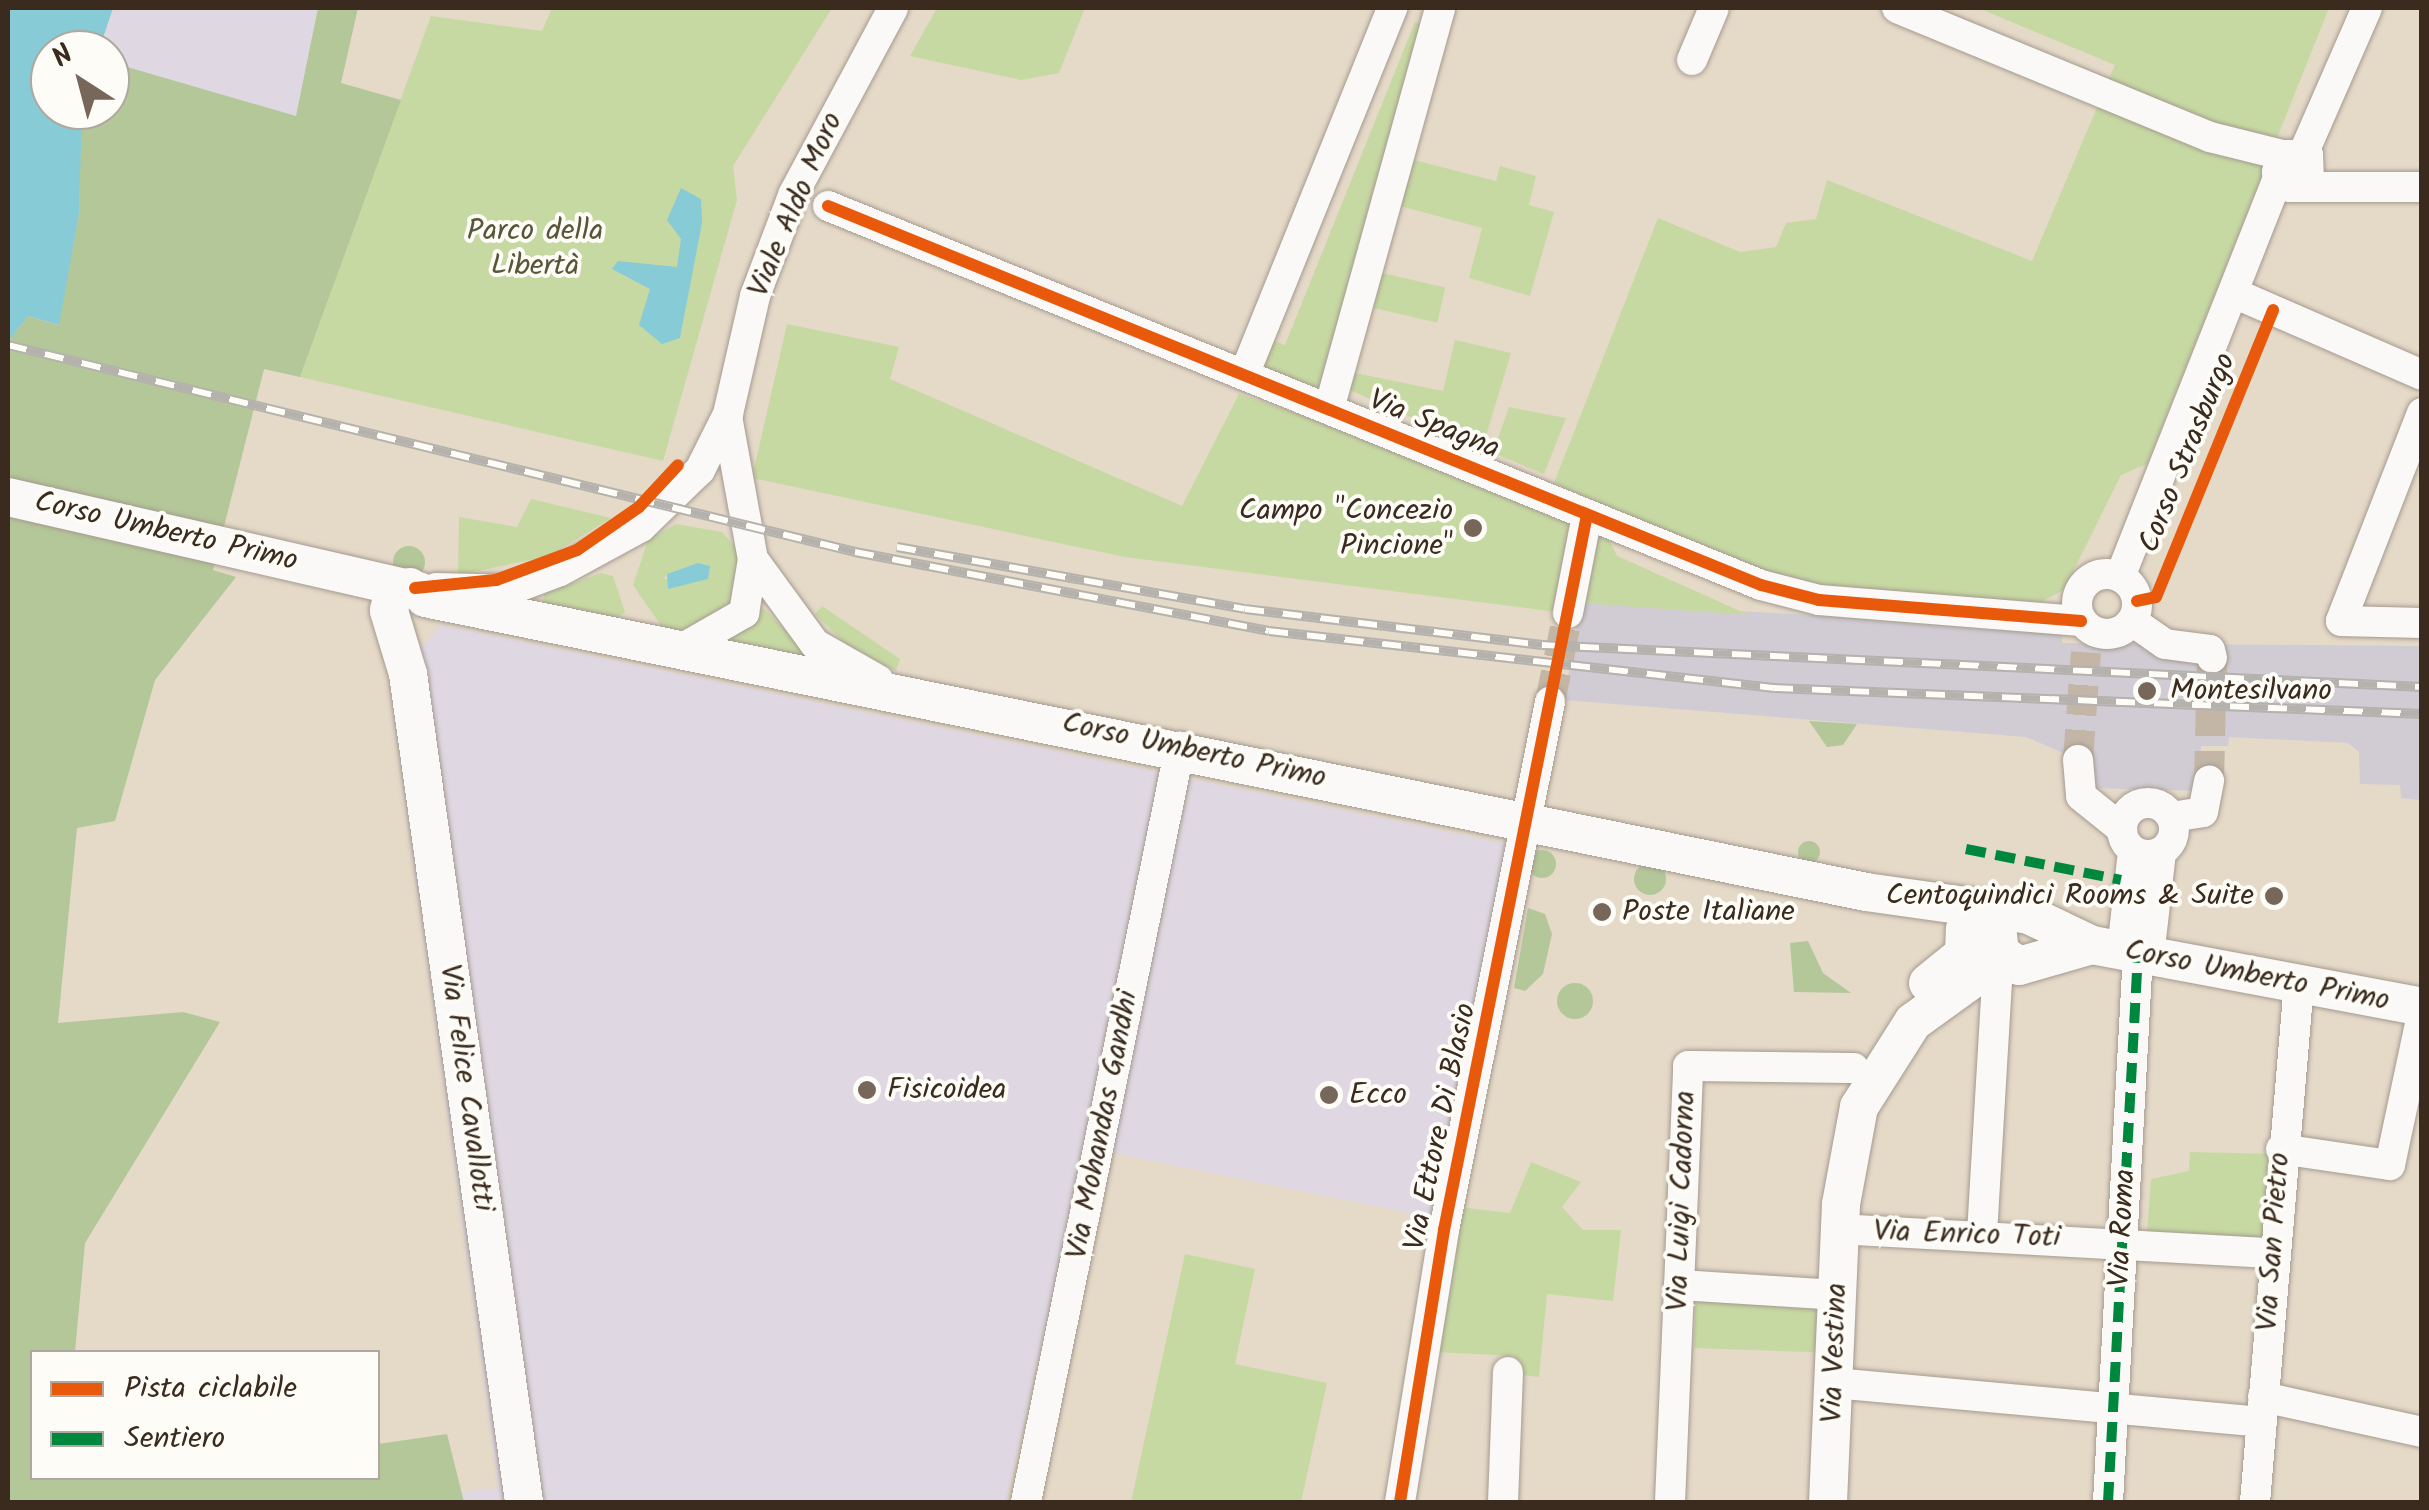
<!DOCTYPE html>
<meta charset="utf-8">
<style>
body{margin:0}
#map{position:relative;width:2429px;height:1510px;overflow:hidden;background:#e5d9c8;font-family:Kalam,sans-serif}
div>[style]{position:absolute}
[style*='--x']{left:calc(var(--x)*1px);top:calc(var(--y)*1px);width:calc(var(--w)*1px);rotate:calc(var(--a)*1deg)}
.built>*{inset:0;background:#dfd7e2}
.industrial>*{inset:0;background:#d1ccd4}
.green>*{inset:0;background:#c7d9a3;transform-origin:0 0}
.forest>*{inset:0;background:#b4c799}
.round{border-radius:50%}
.water>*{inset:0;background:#86cbd5}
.minor-tunnel>*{height:30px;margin-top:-15px;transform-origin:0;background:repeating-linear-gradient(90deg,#c3b6a6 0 30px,transparent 0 45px)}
.roads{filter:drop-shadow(0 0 2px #a49b8f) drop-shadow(0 0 2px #a49b8f)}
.minor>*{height:30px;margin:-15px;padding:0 15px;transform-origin:15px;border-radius:15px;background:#fbf9f7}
.minor>.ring{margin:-15px;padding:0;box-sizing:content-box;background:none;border:30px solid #fbf9f7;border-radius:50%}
.major>*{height:38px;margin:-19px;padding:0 19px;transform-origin:19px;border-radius:19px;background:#fbf9f7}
.rail>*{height:10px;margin-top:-5px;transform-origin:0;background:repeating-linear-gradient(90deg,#fdfcf7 0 19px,#b5b2ae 0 38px);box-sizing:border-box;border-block:2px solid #b5b2ae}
.quiet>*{height:10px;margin-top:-5px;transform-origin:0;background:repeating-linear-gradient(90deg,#00873e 0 20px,transparent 0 30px)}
.cycleway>*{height:12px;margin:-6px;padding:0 6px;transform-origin:6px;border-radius:6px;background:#e8590c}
.dots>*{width:28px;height:28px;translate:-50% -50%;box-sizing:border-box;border:5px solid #fdfcf7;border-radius:50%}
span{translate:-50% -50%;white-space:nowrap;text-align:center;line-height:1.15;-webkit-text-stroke:8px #fdfcf7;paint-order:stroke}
.street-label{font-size:30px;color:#3b2a1e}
.park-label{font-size:30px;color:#585638}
.poi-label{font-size:30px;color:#3b2a1e}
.right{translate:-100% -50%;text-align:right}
.left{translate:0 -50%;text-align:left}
.frame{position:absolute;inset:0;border:10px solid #3b2a1e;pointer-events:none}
.legend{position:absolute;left:30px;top:1350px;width:350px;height:130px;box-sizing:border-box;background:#fdfcf7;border:2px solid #afa8a0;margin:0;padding:12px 18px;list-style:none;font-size:30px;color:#3b2a1e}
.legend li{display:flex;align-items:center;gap:20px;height:50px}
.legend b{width:50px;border:2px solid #afa8a0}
.north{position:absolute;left:30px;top:30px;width:100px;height:100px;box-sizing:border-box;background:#fdfcf7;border:2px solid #afa8a0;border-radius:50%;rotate:324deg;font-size:28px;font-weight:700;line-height:40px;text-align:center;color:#3b2a1e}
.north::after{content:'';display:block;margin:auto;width:35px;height:45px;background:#76675a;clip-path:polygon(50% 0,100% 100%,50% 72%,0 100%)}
</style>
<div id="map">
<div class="built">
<div style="clip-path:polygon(113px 8px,318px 8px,296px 117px,110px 62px,110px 50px,99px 50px)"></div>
<div style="clip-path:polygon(441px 625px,1513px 845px,1434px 1218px,1087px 1148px,1006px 1502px,464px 1502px,461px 1492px,498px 1488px,389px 685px)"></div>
</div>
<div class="industrial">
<div style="clip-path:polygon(1581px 603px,2062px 628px,2062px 643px,2421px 646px,2421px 800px,2401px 798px,2400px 785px,2360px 784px,2359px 752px,2348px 743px,2229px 737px,2228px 746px,2201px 746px,2200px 791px,2088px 788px,2086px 763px,2026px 737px,1564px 700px)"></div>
</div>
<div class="green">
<div style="clip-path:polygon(552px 8px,832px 8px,733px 166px,737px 200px,663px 461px,300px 377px,431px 16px,542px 31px)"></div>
<div style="clip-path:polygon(937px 8px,1085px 8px,1059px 73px,1021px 80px,910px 56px)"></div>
<div style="clip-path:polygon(1978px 8px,2329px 8px,2147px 464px,2121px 475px,2064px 590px,2035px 605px,1788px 587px,1554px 483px,1658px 218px,1740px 252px,1776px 247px,1786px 223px,1816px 219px,1827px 180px,2032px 261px,2115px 65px)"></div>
<div style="clip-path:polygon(1415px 22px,1420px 24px,1324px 399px,1265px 372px,1266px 338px,1285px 345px)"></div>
<div style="clip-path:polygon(1414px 160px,1496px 181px,1500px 166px,1536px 176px,1529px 205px,1554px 212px,1530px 296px,1469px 278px,1482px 228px,1400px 206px)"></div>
<div style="left:1382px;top:273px;width:65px;height:36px;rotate:13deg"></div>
<div style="clip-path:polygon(787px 324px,899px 347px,890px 379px,1182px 506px,1239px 394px,1290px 411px,1574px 518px,1558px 612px,1125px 557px,752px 478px)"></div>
<div style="clip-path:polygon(1455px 340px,1511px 353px,1482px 449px,1350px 390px,1355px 373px,1443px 391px)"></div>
<div style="clip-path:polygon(1509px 407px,1566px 418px,1544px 474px,1493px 453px)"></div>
<div style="clip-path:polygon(531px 499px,611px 518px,549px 556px,458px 575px,459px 517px,517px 527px)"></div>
<div style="clip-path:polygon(evenodd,676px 524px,722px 532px,740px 552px,742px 597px,691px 634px,662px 627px,633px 585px,648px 540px,676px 524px,693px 565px,708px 579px,664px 579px,667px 574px,693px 565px)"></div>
<div style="clip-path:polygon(1606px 533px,1617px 556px,1749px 615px,1581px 603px,1591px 535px)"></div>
<div style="clip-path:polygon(601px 573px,613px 576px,625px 612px,617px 618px,543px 605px,544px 594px)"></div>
<div style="clip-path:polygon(822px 606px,900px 659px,896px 671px,846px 644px,815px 614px)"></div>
<div style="clip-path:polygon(763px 608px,807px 652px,801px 660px,735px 647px,732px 639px)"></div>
<div style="clip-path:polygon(2190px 1152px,2276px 1154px,2267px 1240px,2147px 1233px,2151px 1179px,2189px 1171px)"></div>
<div style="clip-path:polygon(1531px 1162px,1581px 1182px,1562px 1207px,1583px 1230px,1621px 1230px,1613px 1301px,1547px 1294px,1539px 1377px,1515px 1374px,1515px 1356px,1434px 1352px,1460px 1207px,1510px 1213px)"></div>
<div style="clip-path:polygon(1185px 1254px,1255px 1269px,1235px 1364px,1327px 1383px,1301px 1502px,1131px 1502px)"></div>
<div style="left:1696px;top:1292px;width:126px;height:56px;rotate:2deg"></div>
</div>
<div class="forest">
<div style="clip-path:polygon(318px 8px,358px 8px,341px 83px,401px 100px,300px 377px,264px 369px,213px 570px,236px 577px,155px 680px,115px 821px,77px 828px,58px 1023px,183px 1012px,220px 1022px,85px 1243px,75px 1352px,32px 1352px,32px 1478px,378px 1478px,378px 1444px,447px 1434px,464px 1502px,8px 1502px,8px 342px,28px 316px,58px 325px,79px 214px,81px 114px,110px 110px,110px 62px,296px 116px)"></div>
<div class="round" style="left:393px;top:546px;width:32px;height:32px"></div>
<div style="clip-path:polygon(1809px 721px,1857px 724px,1843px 745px,1827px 747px)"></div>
<div class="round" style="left:1798px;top:841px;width:22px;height:22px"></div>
<div class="round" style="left:1528px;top:850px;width:28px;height:28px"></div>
<div class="round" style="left:1634px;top:863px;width:32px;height:32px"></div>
<div style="clip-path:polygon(1528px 908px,1545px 914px,1552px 934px,1543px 974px,1525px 991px,1514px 988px)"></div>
<div style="clip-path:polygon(1808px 941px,1823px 973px,1851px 993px,1794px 992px,1790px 943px)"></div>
<div class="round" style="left:1557px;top:983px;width:36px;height:36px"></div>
</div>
<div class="water">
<div style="clip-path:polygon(8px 8px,113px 8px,99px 50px,50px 50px,50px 110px,82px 110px,79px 214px,59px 325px,28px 316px,8px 342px)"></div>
<div style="clip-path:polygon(681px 188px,701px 199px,702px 223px,680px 338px,662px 344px,639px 325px,650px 289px,612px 269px,618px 261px,677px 267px,681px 239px,667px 220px)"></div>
<div style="clip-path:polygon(698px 563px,710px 566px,708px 579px,668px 589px,667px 574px)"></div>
</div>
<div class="minor-tunnel">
<div style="--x:1550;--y:702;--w:91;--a:-78.6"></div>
<div style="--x:2078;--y:760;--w:108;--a:-85.8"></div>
<div style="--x:2209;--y:781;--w:123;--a:-88.6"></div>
</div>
<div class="roads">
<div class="minor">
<div style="--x:1897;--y:8;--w:339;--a:22.4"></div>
<div style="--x:2210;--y:137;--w:74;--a:14"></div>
<div style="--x:1692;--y:60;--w:56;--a:-67.1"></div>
<div style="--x:2304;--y:152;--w:157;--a:-66.4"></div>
<div style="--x:2309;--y:182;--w:27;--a:-92"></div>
<div style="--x:2308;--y:155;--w:26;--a:180"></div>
<div style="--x:2282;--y:155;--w:18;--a:106"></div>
<div style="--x:2277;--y:172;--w:20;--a:49"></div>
<div style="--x:2290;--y:187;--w:132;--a:0"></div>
<div style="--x:828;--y:206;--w:1007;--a:22.11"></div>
<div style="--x:1761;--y:585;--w:60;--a:14.5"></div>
<div style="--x:1819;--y:600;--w:263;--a:4.6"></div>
<div style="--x:2236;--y:294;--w:203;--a:23.5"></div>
<div style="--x:1244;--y:375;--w:396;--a:-68"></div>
<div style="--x:1329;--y:409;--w:416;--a:-74.5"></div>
<div style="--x:2422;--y:413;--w:223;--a:111.3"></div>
<div style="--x:2341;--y:621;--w:81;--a:1.4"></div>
<div style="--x:728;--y:422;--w:139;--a:79.7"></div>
<div style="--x:753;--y:559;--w:105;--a:53.9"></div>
<div style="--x:815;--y:644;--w:73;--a:29.7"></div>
<div class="ring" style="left:2077px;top:574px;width:30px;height:30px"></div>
<div style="--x:2120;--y:577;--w:430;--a:-68.4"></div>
<div style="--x:436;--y:588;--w:74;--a:1.5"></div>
<div style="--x:510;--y:590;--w:53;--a:-20.8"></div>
<div style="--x:560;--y:571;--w:92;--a:-28.5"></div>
<div style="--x:641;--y:527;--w:82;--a:-44"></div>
<div style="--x:700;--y:470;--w:63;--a:-63.4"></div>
<div style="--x:728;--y:414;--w:121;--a:-77.1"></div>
<div style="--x:755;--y:296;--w:110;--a:-69.3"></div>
<div style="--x:794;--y:193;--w:210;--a:-61.8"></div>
<div style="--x:1568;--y:613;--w:100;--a:-79"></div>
<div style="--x:2132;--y:621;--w:40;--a:34.9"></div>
<div style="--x:2165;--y:644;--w:45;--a:7.6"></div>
<div style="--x:2210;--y:650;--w:8;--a:76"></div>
<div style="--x:681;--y:649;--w:73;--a:-29.7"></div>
<div style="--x:744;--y:613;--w:55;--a:-80.5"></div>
<div style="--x:2078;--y:760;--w:36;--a:85"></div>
<div style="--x:2081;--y:796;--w:53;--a:38.8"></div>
<div class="ring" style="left:2122px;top:803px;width:22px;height:22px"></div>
<div style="--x:2172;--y:817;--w:31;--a:-9"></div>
<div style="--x:2203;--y:812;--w:32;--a:-79"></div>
<div style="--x:2122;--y:951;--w:101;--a:-83.7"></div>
<div style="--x:2149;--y:956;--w:105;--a:-83.4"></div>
<div style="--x:2281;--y:1149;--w:110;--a:8.4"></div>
<div style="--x:2390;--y:1165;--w:153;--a:-78"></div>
<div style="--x:1839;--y:1229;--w:435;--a:3.2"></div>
<div style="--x:1982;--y:1234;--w:254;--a:-86.6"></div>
<div style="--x:1997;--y:980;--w:21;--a:-62"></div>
<div style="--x:1679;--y:1285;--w:158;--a:3.6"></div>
<div style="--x:1834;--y:1383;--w:429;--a:5.2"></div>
<div style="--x:2263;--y:1397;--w:163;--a:12.4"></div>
<div style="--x:1026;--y:1502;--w:771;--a:-78.47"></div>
<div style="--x:1400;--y:1502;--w:276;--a:-80.8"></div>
<div style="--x:1444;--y:1230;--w:539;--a:-78.65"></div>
<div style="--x:1503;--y:1502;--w:130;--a:-87.8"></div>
<div style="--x:1670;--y:1502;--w:436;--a:-87.6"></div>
<div style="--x:1688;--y:1066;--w:166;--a:0.7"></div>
<div style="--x:2108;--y:1502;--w:549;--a:-86.87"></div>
<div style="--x:2255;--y:1502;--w:521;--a:-85.15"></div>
</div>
<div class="major">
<div style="--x:8;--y:497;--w:422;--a:12.9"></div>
<div style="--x:410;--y:587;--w:18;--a:161"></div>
<div style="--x:393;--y:593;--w:18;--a:103"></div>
<div style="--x:389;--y:611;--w:66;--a:73.2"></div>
<div style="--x:408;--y:674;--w:836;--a:82.02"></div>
<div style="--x:425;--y:598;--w:1471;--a:11.53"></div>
<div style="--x:1866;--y:892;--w:165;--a:8"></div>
<div style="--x:2029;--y:915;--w:70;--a:25.5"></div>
<div style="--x:2092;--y:945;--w:336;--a:10.6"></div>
<div style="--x:1998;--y:935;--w:18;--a:84"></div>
<div style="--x:2000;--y:953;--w:23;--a:34"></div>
<div style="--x:2019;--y:966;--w:76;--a:-16"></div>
<div style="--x:1928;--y:983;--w:46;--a:-38.9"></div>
<div style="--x:1964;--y:954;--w:25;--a:-88"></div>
<div style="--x:1828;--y:1502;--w:298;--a:-87.5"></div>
<div style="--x:1841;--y:1204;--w:99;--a:-79.5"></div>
<div style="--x:1859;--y:1107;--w:101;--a:-57.6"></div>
<div style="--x:1913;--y:1022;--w:111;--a:-35.8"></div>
</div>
</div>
<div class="rail">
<div style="--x:8;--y:345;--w:872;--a:13.73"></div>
<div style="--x:855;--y:552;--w:421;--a:10.8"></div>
<div style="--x:1269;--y:631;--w:508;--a:6.44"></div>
<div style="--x:1774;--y:688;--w:649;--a:2.3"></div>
<div style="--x:897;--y:547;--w:353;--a:10.1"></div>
<div style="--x:1245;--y:609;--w:299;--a:6.9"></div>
<div style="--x:1542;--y:645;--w:881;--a:2.73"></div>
</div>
<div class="quiet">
<div style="--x:1966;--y:849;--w:158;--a:11.3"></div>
<div style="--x:2108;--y:1502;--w:549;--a:-86.87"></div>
</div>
<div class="cycleway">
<div style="--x:828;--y:206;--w:1007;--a:22.11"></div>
<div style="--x:1761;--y:585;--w:60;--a:14.5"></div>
<div style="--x:1819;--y:600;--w:263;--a:4.6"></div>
<div style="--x:415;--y:588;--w:81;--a:-5.6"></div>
<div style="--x:496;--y:580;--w:86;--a:-20.3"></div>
<div style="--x:577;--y:550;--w:75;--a:-34.7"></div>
<div style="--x:639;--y:507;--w:57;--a:-47.1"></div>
<div style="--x:2137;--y:601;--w:19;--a:-12"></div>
<div style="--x:2156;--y:597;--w:310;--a:-67.8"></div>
<div style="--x:1400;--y:1502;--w:276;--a:-80.8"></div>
<div style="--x:1444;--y:1230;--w:729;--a:-78.69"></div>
</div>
<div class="dots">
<div style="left:1473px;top:528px;background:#76675a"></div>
<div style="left:2147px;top:691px;background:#76675a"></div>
<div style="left:2274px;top:896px;background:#76675a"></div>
<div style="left:1602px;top:912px;background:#76675a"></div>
<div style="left:867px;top:1090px;background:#76675a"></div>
<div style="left:1329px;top:1095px;background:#76675a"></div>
</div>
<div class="street-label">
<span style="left:796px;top:205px;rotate:-67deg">Viale Aldo Moro</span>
<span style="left:1434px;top:425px;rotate:22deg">Via Spagna</span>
<span style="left:2188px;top:453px;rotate:-68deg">Corso Strasburgo</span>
<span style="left:166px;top:532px;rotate:13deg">Corso Umberto Primo</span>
<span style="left:1194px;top:751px;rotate:12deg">Corso Umberto Primo</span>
<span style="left:2257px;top:976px;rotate:11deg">Corso Umberto Primo</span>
<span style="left:466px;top:1088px;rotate:82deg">Via Felice Cavallotti</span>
<span style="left:1103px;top:1125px;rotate:-79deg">Via Mohandas Gandhi</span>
<span style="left:1441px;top:1127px;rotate:-78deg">Via Ettore Di Blasio</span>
<span style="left:1682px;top:1201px;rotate:-88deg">Via Luigi Cadorna</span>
<span style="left:2123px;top:1228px;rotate:-87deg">Via Roma</span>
<span style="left:1967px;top:1235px;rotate:2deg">Via Enrico Toti</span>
<span style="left:2274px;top:1242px;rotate:-86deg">Via San Pietro</span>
<span style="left:1835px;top:1353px;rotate:-88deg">Via Vestina</span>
</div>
<div class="park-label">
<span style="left:535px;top:248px">Parco della<br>Libertà</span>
</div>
<div class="poi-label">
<span class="right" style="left:1453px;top:528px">Campo "Concezio<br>Pincione"</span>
<span class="left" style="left:2170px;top:691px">Montesilvano</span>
<span class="right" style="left:2254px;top:896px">Centoquindici Rooms &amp; Suite</span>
<span class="left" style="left:1622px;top:912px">Poste Italiane</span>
<span class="left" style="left:887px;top:1090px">Fisicoidea</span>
<span class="left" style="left:1349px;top:1095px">Ecco</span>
</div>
<div class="frame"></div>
<ul class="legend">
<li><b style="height:12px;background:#e8590c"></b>Pista ciclabile</li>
<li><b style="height:12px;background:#00873e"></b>Sentiero</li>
</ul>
<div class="north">N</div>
</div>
